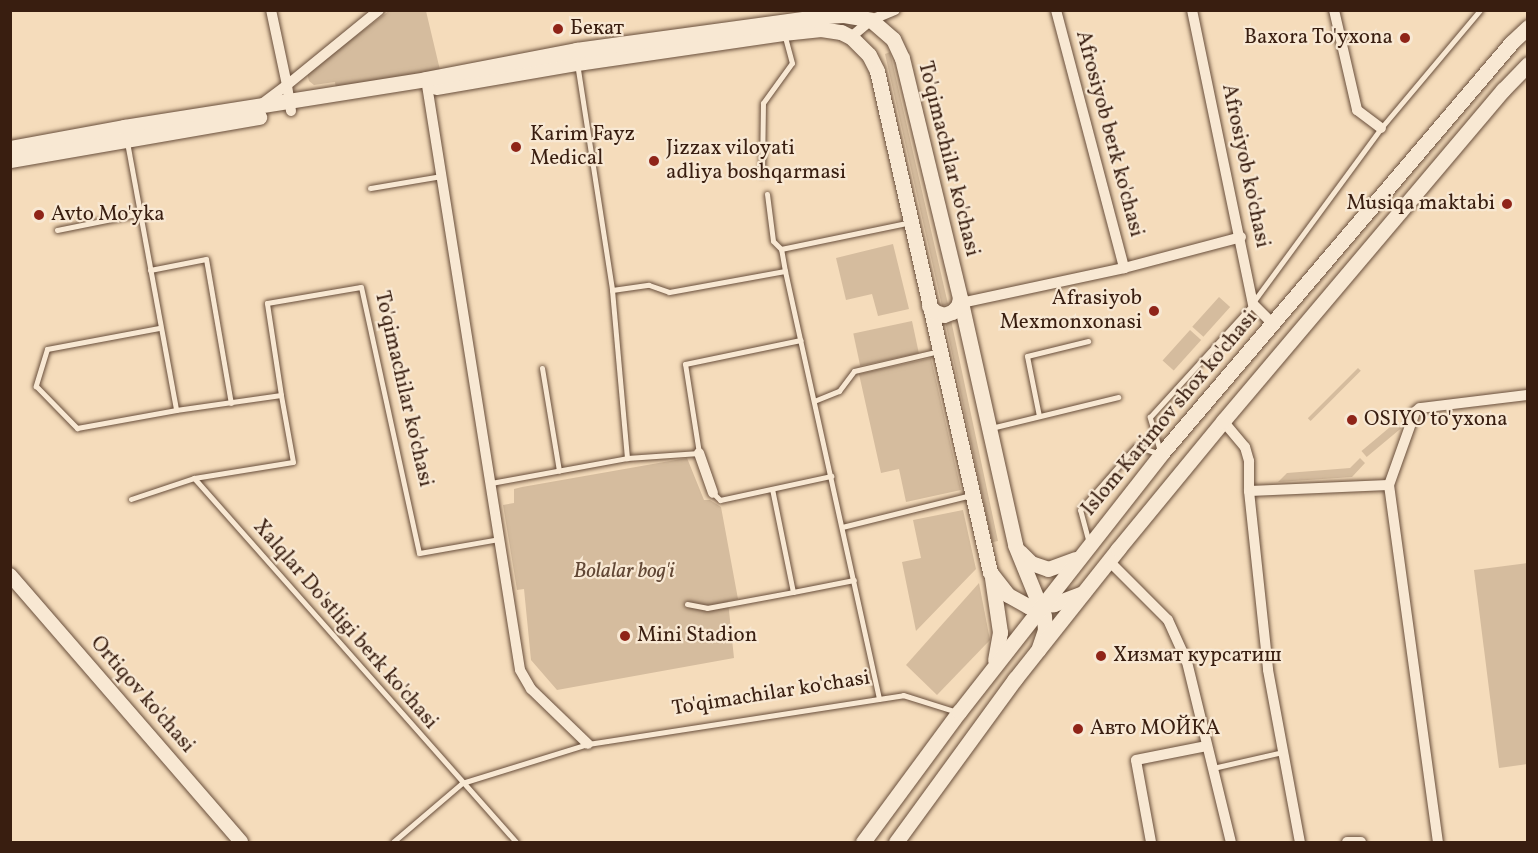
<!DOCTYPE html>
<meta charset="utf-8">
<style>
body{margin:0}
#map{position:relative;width:1538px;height:853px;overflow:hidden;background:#f5dcbb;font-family:Vollkorn,serif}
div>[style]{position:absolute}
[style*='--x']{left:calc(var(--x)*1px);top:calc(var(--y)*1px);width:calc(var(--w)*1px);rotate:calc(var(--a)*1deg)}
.green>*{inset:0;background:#d5bc9e;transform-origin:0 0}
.roads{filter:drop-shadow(0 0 2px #684e3b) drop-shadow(0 0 2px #684e3b)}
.service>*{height:5px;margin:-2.5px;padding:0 2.5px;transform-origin:2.5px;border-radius:2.5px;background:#f8e8d3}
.minor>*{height:10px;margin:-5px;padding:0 5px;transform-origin:5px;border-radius:5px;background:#f8e8d3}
.tertiary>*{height:14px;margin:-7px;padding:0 7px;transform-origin:7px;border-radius:7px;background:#f8e8d3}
.secondary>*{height:15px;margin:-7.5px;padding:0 7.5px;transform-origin:7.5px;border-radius:7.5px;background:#f8e8d3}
.dots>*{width:16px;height:16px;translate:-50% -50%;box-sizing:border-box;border:3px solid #f8e8d3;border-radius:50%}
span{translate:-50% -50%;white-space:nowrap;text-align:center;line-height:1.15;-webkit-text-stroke:4.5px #f8e8d3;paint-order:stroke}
.poi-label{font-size:21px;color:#391e10}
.left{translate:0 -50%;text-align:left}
.right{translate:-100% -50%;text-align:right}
.street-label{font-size:21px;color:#391e10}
.park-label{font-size:21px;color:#604634;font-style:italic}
.frame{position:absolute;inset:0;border:12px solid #391e10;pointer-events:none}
</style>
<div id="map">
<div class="green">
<div style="clip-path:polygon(389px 11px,426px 11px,440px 70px,336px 89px,335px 82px,314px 85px,309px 81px,307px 73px)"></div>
<div style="clip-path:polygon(890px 52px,948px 304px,942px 306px,885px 54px)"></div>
<div style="clip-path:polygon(893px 244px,909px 309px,878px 316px,872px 294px,846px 300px,836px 258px)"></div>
<div style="left:1219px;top:297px;width:15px;height:40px;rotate:42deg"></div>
<div style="left:951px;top:320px;width:226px;height:6px;rotate:78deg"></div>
<div style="left:912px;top:321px;width:33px;height:60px;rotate:78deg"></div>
<div style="left:1190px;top:330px;width:15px;height:41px;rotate:42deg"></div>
<div style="clip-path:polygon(931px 358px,961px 490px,906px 502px,899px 469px,881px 473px,859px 374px)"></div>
<div style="left:1358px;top:368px;width:4px;height:71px;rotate:45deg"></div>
<div style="left:1396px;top:422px;width:8px;height:45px;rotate:50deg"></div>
<div style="clip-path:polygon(687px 458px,704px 500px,710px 500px,721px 507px,738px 599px,728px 601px,734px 658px,557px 690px,531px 660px,524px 589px,517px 590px,503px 505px,514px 503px,514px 489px,522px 487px)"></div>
<div style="clip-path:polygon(1360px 458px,1365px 463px,1352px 477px,1278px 482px,1287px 473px,1350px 468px)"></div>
<div style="clip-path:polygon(963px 510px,976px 569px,916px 631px,902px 562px,921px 558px,913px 520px)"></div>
<div style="clip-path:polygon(1527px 563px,1527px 764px,1499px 768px,1474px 570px)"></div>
<div style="clip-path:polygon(979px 583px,990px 640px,937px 695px,906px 665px)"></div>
</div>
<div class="roads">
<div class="service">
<div style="--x:577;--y:63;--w:230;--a:81.2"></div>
<div style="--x:612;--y:290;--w:37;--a:-8"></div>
<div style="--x:649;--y:285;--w:21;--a:19"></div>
<div style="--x:669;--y:292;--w:118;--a:-10.3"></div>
<div style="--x:785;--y:271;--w:438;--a:77.6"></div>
<div style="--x:127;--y:142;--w:272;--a:79.6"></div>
<div style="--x:176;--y:410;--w:106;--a:-8.1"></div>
<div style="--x:281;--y:395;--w:93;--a:-98.7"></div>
<div style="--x:267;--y:303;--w:95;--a:-9.7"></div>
<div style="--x:361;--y:287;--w:272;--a:77.7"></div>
<div style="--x:419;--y:553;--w:81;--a:-9.9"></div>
<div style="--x:762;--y:174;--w:71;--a:-89.2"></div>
<div style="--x:763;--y:103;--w:49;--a:-54.1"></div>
<div style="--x:792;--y:63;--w:30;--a:-105"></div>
<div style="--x:370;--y:188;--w:73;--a:-9.5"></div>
<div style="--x:767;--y:194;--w:47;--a:82.7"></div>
<div style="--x:773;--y:241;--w:11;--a:45"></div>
<div style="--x:57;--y:230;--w:86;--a:-11.4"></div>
<div style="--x:150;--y:270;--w:57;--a:-11.1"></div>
<div style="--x:206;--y:259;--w:146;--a:80.2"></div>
<div style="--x:785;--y:271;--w:22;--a:-100"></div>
<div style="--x:781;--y:249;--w:133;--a:-11.7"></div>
<div style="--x:612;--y:290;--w:169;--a:84.9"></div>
<div style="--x:627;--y:458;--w:72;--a:-4"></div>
<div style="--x:699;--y:453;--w:90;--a:-98.9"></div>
<div style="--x:685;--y:364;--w:118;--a:-11.7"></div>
<div style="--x:1254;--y:301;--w:215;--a:-53.7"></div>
<div style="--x:1381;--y:128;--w:154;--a:-50"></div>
<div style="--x:159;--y:328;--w:114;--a:169.4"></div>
<div style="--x:47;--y:349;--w:39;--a:107"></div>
<div style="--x:36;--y:386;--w:59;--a:45.7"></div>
<div style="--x:77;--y:428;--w:101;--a:-10.3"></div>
<div style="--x:542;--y:368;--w:104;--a:80.6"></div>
<div style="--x:814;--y:401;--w:27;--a:-22"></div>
<div style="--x:839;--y:391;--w:25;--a:-53"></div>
<div style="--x:854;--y:371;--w:87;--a:-13.2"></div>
<div style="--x:1039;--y:416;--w:61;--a:-101.3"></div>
<div style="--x:1027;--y:356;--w:63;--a:-13.8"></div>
<div style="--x:991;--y:428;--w:131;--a:-13.7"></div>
<div style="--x:194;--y:478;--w:100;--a:-9.2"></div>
<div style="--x:293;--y:462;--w:68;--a:-100.2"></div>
<div style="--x:491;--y:483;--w:138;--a:-10.4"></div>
<div style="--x:713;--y:493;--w:10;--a:45"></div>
<div style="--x:720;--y:500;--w:114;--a:-12.2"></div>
<div style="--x:131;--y:499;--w:66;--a:-18.4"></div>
<div style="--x:194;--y:478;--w:486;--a:48.5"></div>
<div style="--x:842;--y:527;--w:133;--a:-13.9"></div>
<div style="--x:1089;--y:543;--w:34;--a:-105"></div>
<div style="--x:1080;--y:510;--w:85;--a:-48.8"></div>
<div style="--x:1136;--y:446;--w:26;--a:18"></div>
<div style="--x:1161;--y:454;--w:39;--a:-107"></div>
<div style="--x:1150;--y:417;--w:153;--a:-47.7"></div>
<div style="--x:793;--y:592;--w:62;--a:-11.1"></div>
<div style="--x:687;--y:604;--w:20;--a:11"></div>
<div style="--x:707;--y:608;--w:87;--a:-10.5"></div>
<div style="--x:793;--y:592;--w:105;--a:-101.5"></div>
<div style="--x:1213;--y:768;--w:72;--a:-12.9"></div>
<div style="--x:393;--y:842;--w:91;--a:-40.5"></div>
<div style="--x:462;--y:783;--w:132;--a:-17.2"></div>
<div style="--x:588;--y:744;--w:319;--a:-8.8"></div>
<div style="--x:903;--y:695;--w:57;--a:17.5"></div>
</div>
<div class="minor">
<div style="--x:1056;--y:10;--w:267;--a:75.2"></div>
<div style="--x:1192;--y:10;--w:300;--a:78.3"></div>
<div style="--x:1253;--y:304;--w:27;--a:45"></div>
<div style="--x:1334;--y:10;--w:103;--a:77"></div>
<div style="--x:1357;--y:110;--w:30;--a:37"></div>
<div style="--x:851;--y:37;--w:26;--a:-40"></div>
<div style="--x:871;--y:20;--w:26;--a:-23"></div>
<div style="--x:426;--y:79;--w:598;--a:80.96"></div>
<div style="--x:520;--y:670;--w:22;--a:60"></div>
<div style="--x:531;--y:689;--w:79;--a:44"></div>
<div style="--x:263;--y:103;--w:30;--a:-37"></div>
<div style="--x:287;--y:85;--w:77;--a:-102"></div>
<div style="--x:291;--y:111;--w:26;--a:-99"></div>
<div style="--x:287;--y:85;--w:119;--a:-39.2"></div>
<div style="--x:961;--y:303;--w:167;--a:-12.1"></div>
<div style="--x:1124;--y:268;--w:121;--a:-14.8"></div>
<div style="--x:1223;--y:421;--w:34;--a:50"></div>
<div style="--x:1245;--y:447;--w:15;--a:74"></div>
<div style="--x:1249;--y:461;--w:30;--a:90"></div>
<div style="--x:1249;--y:491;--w:140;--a:-2.5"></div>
<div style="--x:1389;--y:485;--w:360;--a:82.2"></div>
<div style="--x:699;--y:453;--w:42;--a:70.7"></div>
<div style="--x:1389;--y:485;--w:77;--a:-70.4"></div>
<div style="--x:1415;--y:412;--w:6;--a:-39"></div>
<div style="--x:1420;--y:408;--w:109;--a:-6.9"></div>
<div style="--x:1249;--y:491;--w:180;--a:83.9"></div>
<div style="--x:1268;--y:670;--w:175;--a:79.5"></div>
<div style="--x:1109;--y:561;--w:83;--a:45"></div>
<div style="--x:1168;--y:620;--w:46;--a:65.7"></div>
<div style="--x:1187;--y:662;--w:185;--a:76.3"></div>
<div style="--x:1151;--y:842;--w:83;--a:-100.4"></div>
<div style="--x:1136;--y:760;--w:72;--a:-11.2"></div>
<div style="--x:1347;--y:842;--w:14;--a:0"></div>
</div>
<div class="tertiary">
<div style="--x:10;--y:575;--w:353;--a:49.1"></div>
</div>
<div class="secondary">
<div style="--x:436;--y:87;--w:143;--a:-9.7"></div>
<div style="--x:577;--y:63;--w:208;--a:-8.3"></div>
<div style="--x:783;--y:33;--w:38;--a:-6"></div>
<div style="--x:821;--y:29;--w:20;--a:9"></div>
<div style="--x:841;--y:32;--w:11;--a:27"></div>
<div style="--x:851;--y:37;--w:25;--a:45"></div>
<div style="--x:869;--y:55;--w:18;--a:63"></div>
<div style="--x:877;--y:71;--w:514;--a:77.29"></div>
<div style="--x:990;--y:572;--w:29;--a:52"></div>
<div style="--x:1008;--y:595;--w:23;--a:29"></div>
<div style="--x:1028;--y:606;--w:26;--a:-4"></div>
<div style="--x:1054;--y:604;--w:31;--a:-21"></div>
<div style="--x:10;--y:148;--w:116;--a:-10.4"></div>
<div style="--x:124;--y:127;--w:306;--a:-9"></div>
<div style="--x:426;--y:79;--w:153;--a:-10.9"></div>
<div style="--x:576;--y:50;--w:249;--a:-7.8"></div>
<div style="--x:823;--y:16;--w:21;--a:-3"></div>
<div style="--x:844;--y:15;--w:27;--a:10"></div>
<div style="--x:871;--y:20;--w:29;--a:41"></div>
<div style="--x:893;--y:39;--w:21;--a:65"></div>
<div style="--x:902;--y:58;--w:247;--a:76.4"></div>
<div style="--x:960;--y:298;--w:253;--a:77.4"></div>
<div style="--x:1015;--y:545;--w:77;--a:67.8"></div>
<div style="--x:1044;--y:616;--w:14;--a:86"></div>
<div style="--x:1045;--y:630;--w:21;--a:109"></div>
<div style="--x:10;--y:160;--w:253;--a:-9.8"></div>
<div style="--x:929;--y:306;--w:8;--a:45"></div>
<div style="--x:935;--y:312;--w:9;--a:18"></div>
<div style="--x:944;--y:315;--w:9;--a:-21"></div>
<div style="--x:952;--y:312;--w:8;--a:-45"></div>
<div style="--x:958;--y:306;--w:8;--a:-76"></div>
<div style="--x:1020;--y:552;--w:16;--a:45"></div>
<div style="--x:1031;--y:563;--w:18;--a:19"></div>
<div style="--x:1048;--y:569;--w:29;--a:-20"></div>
<div style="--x:992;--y:578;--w:55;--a:81.6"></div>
<div style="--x:1000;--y:632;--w:28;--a:100"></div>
<div style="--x:863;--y:842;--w:162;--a:-53.6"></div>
<div style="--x:959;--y:712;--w:328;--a:-51.9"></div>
<div style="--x:1161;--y:454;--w:541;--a:-49.57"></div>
<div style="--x:1512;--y:42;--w:22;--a:-43"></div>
<div style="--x:896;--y:842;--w:202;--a:-53.9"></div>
<div style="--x:1015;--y:679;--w:166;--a:-51.6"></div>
<div style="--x:1118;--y:549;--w:166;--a:-50.6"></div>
<div style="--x:1223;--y:421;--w:434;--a:-49.8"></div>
<div style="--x:1503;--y:90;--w:36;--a:-46"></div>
</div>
</div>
<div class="dots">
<div style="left:558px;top:29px;background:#8f2418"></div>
<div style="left:1405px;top:38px;background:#8f2418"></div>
<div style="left:516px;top:147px;background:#8f2418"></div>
<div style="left:654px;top:161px;background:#8f2418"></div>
<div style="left:1507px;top:204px;background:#8f2418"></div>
<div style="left:39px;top:215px;background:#8f2418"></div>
<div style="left:1154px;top:311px;background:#8f2418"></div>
<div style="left:1352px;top:420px;background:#8f2418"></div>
<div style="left:625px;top:636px;background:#8f2418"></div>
<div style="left:1101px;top:656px;background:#8f2418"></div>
<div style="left:1078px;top:729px;background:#8f2418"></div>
</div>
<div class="poi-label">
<span class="left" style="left:570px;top:29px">Бекат</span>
<span class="right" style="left:1393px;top:38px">Baxora To'yxona</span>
<span class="left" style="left:530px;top:147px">Karim Fayz<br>Medical</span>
<span class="left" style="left:666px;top:161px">Jizzax viloyati<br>adliya boshqarmasi</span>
<span class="right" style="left:1495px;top:204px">Musiqa maktabi</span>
<span class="left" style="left:51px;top:215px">Avto Mo'yka</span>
<span class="right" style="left:1142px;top:311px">Afrasiyob<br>Mexmonxonasi</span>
<span class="left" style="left:1364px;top:420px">OSIYO to'yxona</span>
<span class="left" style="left:637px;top:636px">Mini Stadion</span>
<span class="left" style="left:1113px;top:656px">Хизмат курсатиш</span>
<span class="left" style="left:1090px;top:729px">Авто МОЙКА</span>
</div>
<div class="street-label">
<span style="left:1109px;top:134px;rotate:75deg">Afrosiyob berk ko'chasi</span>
<span style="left:948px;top:159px;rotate:76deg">To'qimachilar ko'chasi</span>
<span style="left:1245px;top:166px;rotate:78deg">Afrosiyob ko'chasi</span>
<span style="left:403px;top:389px;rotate:77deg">To'qimachilar ko'chasi</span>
<span style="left:1170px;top:414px;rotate:-50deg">Islom Karimov shox ko'chasi</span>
<span style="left:345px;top:625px;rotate:49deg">Xalqlar Do'stligi berk ko'chasi</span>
<span style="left:771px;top:694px;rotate:-9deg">To'qimachilar ko'chasi</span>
<span style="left:142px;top:695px;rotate:49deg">Ortiqov ko'chasi</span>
</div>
<div class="park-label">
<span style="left:624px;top:572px">Bolalar bog'i</span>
</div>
<div class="frame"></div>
</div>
